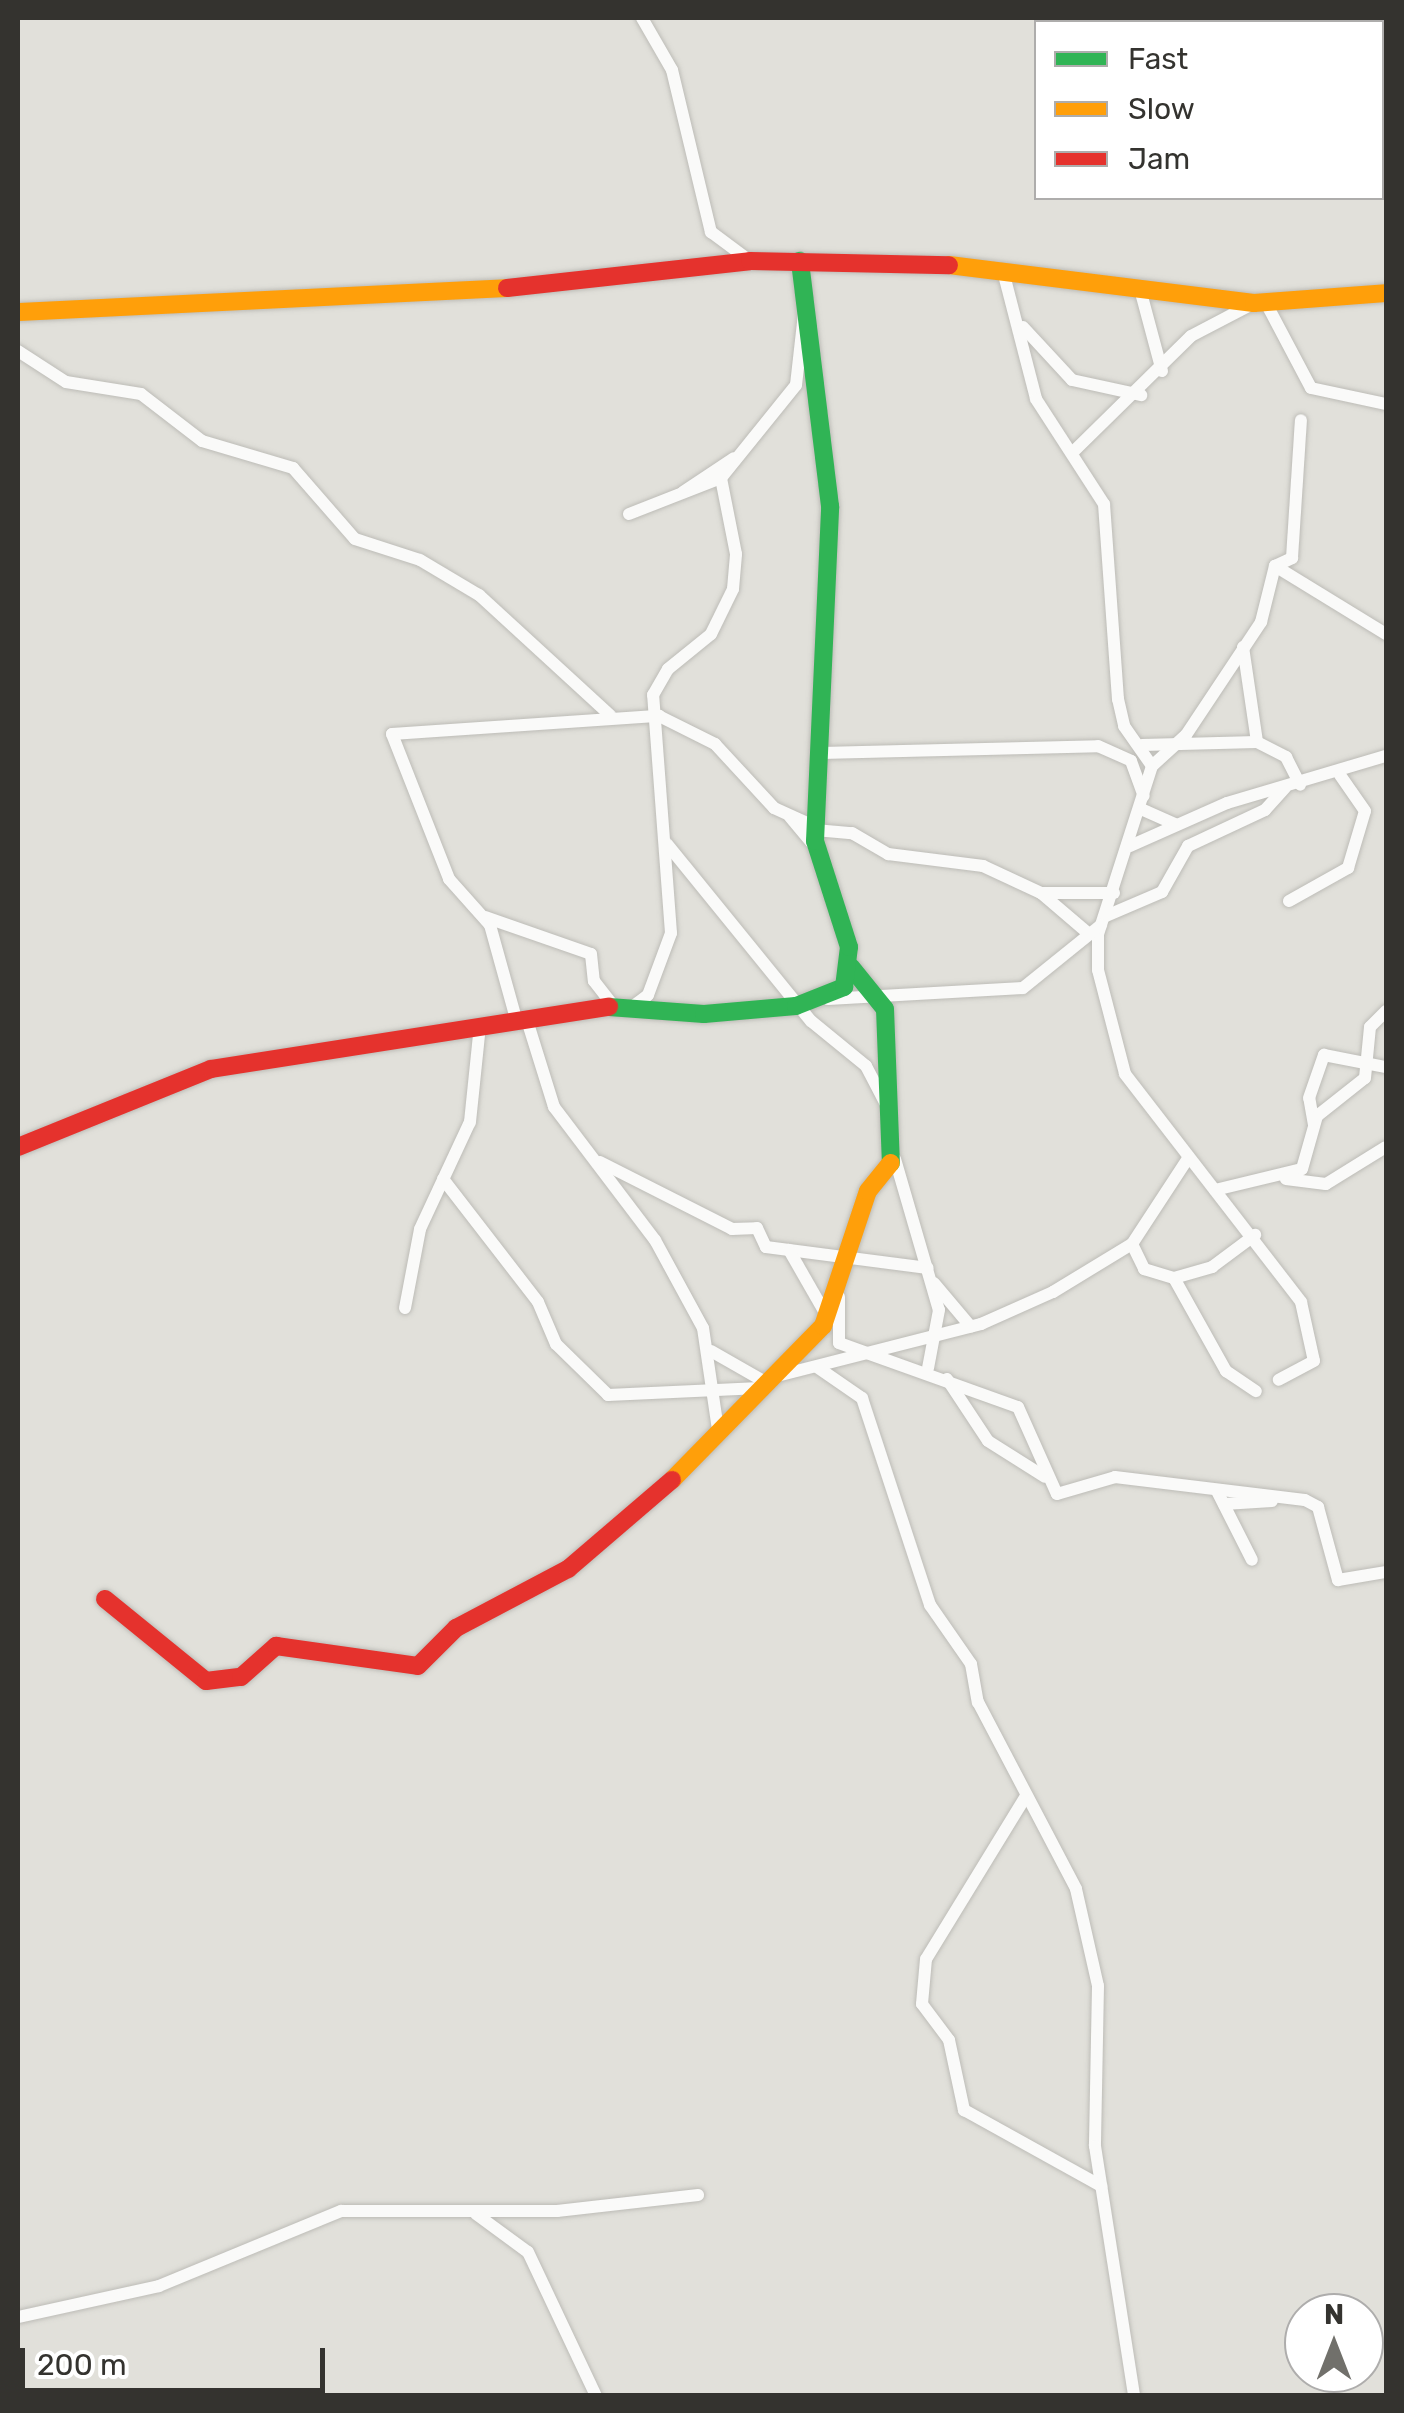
<!DOCTYPE html>
<style>
body{margin:0}
#map{position:relative;width:1404px;height:2413px;overflow:hidden;background:#e1e0da;font-family:Rubik,sans-serif}
div>[style]{position:absolute}
[style*='--x']{left:calc(var(--x)*1px);top:calc(var(--y)*1px);width:calc(var(--w)*1px);rotate:calc(var(--a)*1deg)}
.roads{filter:drop-shadow(0 0 2px #bdbcb7) drop-shadow(0 0 2px #bdbcb7)}
.street>*{height:12px;margin:-6px;padding:0 6px;transform-origin:6px;border-radius:6px;background:#fafaf9}
.fast>*{height:18px;margin:-9px;padding:0 9px;transform-origin:9px;border-radius:9px;background:#30b455}
.slow>*{height:18px;margin:-9px;padding:0 9px;transform-origin:9px;border-radius:9px;background:#ff9f0a}
.jam>*{height:18px;margin:-9px;padding:0 9px;transform-origin:9px;border-radius:9px;background:#e5322d}
span{translate:-50% -50%;white-space:nowrap;text-align:center;line-height:1.15;-webkit-text-stroke:8px #fff;paint-order:stroke}
.frame{position:absolute;inset:0;border:20px solid #34332f;pointer-events:none}
.legend{position:absolute;left:1034px;top:20px;width:350px;height:180px;box-sizing:border-box;background:#fff;border:2px solid #aeadac;margin:0;padding:12px 18px;list-style:none;font-size:30px;color:#34332f}
.legend li{display:flex;align-items:center;gap:20px;height:50px}
.legend b{width:50px;border:2px solid #aeadac}
.north{position:absolute;left:1284px;top:2293px;width:100px;height:100px;box-sizing:border-box;background:#fff;border:2px solid #aeadac;border-radius:50%;rotate:0deg;font-size:28px;font-weight:700;line-height:40px;text-align:center;color:#34332f}
.north::after{content:'';display:block;margin:auto;width:35px;height:45px;background:#71706b;clip-path:polygon(50% 0,100% 100%,50% 72%,0 100%)}
.scale{position:absolute;left:20px;top:2348px;width:305px;height:45px;box-sizing:border-box;border:5px solid #34332f;border-top:0;padding-left:12px;font-size:30px;line-height:35px;white-space:nowrap;color:#34332f;-webkit-text-stroke:8px #fff;paint-order:stroke}
</style>
<div id="map">
<div class="roads">
<div class="street">
<div style="--x:642;--y:18;--w:60;--a:60"></div>
<div style="--x:672;--y:70;--w:167;--a:76.5"></div>
<div style="--x:711;--y:232;--w:49;--a:36.6"></div>
<div style="--x:1003;--y:271;--w:132;--a:75.5"></div>
<div style="--x:1036;--y:399;--w:125;--a:57.1"></div>
<div style="--x:1104;--y:504;--w:196;--a:85.9"></div>
<div style="--x:1118;--y:699;--w:28;--a:77"></div>
<div style="--x:1124;--y:726;--w:49;--a:55"></div>
<div style="--x:1152;--y:766;--w:176;--a:107.8"></div>
<div style="--x:1098;--y:934;--w:36;--a:90"></div>
<div style="--x:1098;--y:970;--w:107;--a:75.4"></div>
<div style="--x:1125;--y:1074;--w:288;--a:52.3"></div>
<div style="--x:1301;--y:1302;--w:60;--a:77.6"></div>
<div style="--x:1314;--y:1361;--w:40;--a:152"></div>
<div style="--x:1140;--y:289;--w:85;--a:75"></div>
<div style="--x:1266;--y:303;--w:96;--a:62.1"></div>
<div style="--x:1311;--y:388;--w:77;--a:12"></div>
<div style="--x:1023;--y:327;--w:72;--a:47.2"></div>
<div style="--x:1072;--y:380;--w:71;--a:12.3"></div>
<div style="--x:18;--y:351;--w:57;--a:32.9"></div>
<div style="--x:66;--y:382;--w:76;--a:9.1"></div>
<div style="--x:141;--y:394;--w:77;--a:37.6"></div>
<div style="--x:202;--y:441;--w:95;--a:16.5"></div>
<div style="--x:293;--y:468;--w:94;--a:48.9"></div>
<div style="--x:355;--y:539;--w:68;--a:17.9"></div>
<div style="--x:420;--y:560;--w:69;--a:30.7"></div>
<div style="--x:479;--y:595;--w:178;--a:42.5"></div>
<div style="--x:1073;--y:452;--w:165;--a:-44.5"></div>
<div style="--x:1191;--y:336;--w:71;--a:-27.6"></div>
<div style="--x:683;--y:492;--w:61;--a:-33.7"></div>
<div style="--x:629;--y:514;--w:99;--a:-21.4"></div>
<div style="--x:1275;--y:566;--w:130;--a:31.5"></div>
<div style="--x:1243;--y:647;--w:96;--a:81.6"></div>
<div style="--x:392;--y:734;--w:268;--a:-3.9"></div>
<div style="--x:659;--y:716;--w:63;--a:26.6"></div>
<div style="--x:715;--y:744;--w:87;--a:47.3"></div>
<div style="--x:774;--y:808;--w:46;--a:24.3"></div>
<div style="--x:392;--y:734;--w:156;--a:68.5"></div>
<div style="--x:449;--y:879;--w:62;--a:48.3"></div>
<div style="--x:490;--y:925;--w:98;--a:74.5"></div>
<div style="--x:1142;--y:745;--w:115;--a:-1.5"></div>
<div style="--x:1257;--y:742;--w:33;--a:27"></div>
<div style="--x:1286;--y:757;--w:31;--a:63"></div>
<div style="--x:821;--y:753;--w:277;--a:-1.4"></div>
<div style="--x:1098;--y:746;--w:36;--a:24"></div>
<div style="--x:1131;--y:761;--w:37;--a:70"></div>
<div style="--x:1152;--y:766;--w:46;--a:-42.4"></div>
<div style="--x:1186;--y:735;--w:136;--a:-56.4"></div>
<div style="--x:1261;--y:622;--w:58;--a:-76"></div>
<div style="--x:1275;--y:566;--w:19;--a:-25"></div>
<div style="--x:1292;--y:558;--w:138;--a:-86.3"></div>
<div style="--x:1141;--y:809;--w:37;--a:24"></div>
<div style="--x:790;--y:817;--w:40;--a:50"></div>
<div style="--x:815;--y:830;--w:37;--a:5"></div>
<div style="--x:852;--y:833;--w:42;--a:30.3"></div>
<div style="--x:888;--y:854;--w:96;--a:7.2"></div>
<div style="--x:983;--y:866;--w:64;--a:25"></div>
<div style="--x:1041;--y:893;--w:73;--a:0"></div>
<div style="--x:667;--y:844;--w:228;--a:50.9"></div>
<div style="--x:811;--y:1021;--w:71;--a:39.3"></div>
<div style="--x:866;--y:1066;--w:47;--a:62.4"></div>
<div style="--x:1130;--y:846;--w:106;--a:-23.9"></div>
<div style="--x:1227;--y:803;--w:166;--a:-16.5"></div>
<div style="--x:1041;--y:893;--w:63;--a:40.5"></div>
<div style="--x:1289;--y:901;--w:68;--a:-29.2"></div>
<div style="--x:1348;--y:868;--w:59;--a:-73.4"></div>
<div style="--x:1365;--y:811;--w:44;--a:-124.8"></div>
<div style="--x:1106;--y:916;--w:61;--a:-23.2"></div>
<div style="--x:1162;--y:892;--w:53;--a:-60.5"></div>
<div style="--x:1188;--y:846;--w:85;--a:-25.1"></div>
<div style="--x:1265;--y:810;--w:30;--a:-48"></div>
<div style="--x:485;--y:917;--w:112;--a:19.2"></div>
<div style="--x:591;--y:954;--w:27;--a:84"></div>
<div style="--x:594;--y:981;--w:33;--a:52"></div>
<div style="--x:828;--y:999;--w:195;--a:-3.2"></div>
<div style="--x:1023;--y:988;--w:100;--a:-38.9"></div>
<div style="--x:632;--y:1007;--w:20;--a:-37"></div>
<div style="--x:648;--y:995;--w:66;--a:-69.6"></div>
<div style="--x:671;--y:933;--w:239;--a:-94.3"></div>
<div style="--x:653;--y:695;--w:30;--a:-60"></div>
<div style="--x:668;--y:669;--w:55;--a:-39.1"></div>
<div style="--x:711;--y:634;--w:50;--a:-63.9"></div>
<div style="--x:733;--y:589;--w:35;--a:-85"></div>
<div style="--x:736;--y:554;--w:77;--a:-101.2"></div>
<div style="--x:721;--y:478;--w:119;--a:-51.1"></div>
<div style="--x:796;--y:385;--w:71;--a:-83.6"></div>
<div style="--x:526;--y:1017;--w:94;--a:72.7"></div>
<div style="--x:554;--y:1107;--w:167;--a:52.8"></div>
<div style="--x:655;--y:1240;--w:100;--a:61.4"></div>
<div style="--x:703;--y:1328;--w:103;--a:81.6"></div>
<div style="--x:1314;--y:1125;--w:27;--a:-100"></div>
<div style="--x:1309;--y:1098;--w:46;--a:-70.8"></div>
<div style="--x:1324;--y:1055;--w:63;--a:11"></div>
<div style="--x:895;--y:1159;--w:157;--a:73.8"></div>
<div style="--x:939;--y:1310;--w:59;--a:100.7"></div>
<div style="--x:600;--y:1162;--w:148;--a:26.9"></div>
<div style="--x:732;--y:1229;--w:25;--a:-2"></div>
<div style="--x:757;--y:1228;--w:21;--a:65"></div>
<div style="--x:766;--y:1247;--w:163;--a:7.4"></div>
<div style="--x:443;--y:1179;--w:155;--a:52.3"></div>
<div style="--x:538;--y:1302;--w:46;--a:66.8"></div>
<div style="--x:556;--y:1344;--w:73;--a:44.4"></div>
<div style="--x:608;--y:1395;--w:152;--a:-2.6"></div>
<div style="--x:1286;--y:1179;--w:40;--a:7.1"></div>
<div style="--x:1326;--y:1184;--w:70;--a:-31.7"></div>
<div style="--x:1215;--y:1190;--w:89;--a:-13.6"></div>
<div style="--x:1302;--y:1169;--w:55;--a:-74.2"></div>
<div style="--x:1317;--y:1116;--w:61;--a:-38.4"></div>
<div style="--x:1365;--y:1078;--w:51;--a:-84.4"></div>
<div style="--x:1370;--y:1027;--w:23;--a:-45"></div>
<div style="--x:1132;--y:1244;--w:28;--a:64"></div>
<div style="--x:1144;--y:1269;--w:31;--a:17"></div>
<div style="--x:1174;--y:1278;--w:40;--a:-16"></div>
<div style="--x:1212;--y:1267;--w:54;--a:-36.7"></div>
<div style="--x:789;--y:1250;--w:78;--a:60.2"></div>
<div style="--x:1174;--y:1278;--w:107;--a:60.8"></div>
<div style="--x:1226;--y:1371;--w:36;--a:34"></div>
<div style="--x:934;--y:1283;--w:57;--a:49.9"></div>
<div style="--x:839;--y:1297;--w:46;--a:90"></div>
<div style="--x:839;--y:1343;--w:190;--a:19.7"></div>
<div style="--x:1018;--y:1407;--w:95;--a:65.9"></div>
<div style="--x:1057;--y:1494;--w:60;--a:-16.3"></div>
<div style="--x:1115;--y:1477;--w:191;--a:6.9"></div>
<div style="--x:1305;--y:1500;--w:15;--a:28"></div>
<div style="--x:1318;--y:1507;--w:76;--a:74.7"></div>
<div style="--x:1338;--y:1580;--w:49;--a:-9.5"></div>
<div style="--x:405;--y:1308;--w:80;--a:-79.2"></div>
<div style="--x:420;--y:1229;--w:118;--a:-65"></div>
<div style="--x:470;--y:1122;--w:97;--a:-84.1"></div>
<div style="--x:711;--y:1351;--w:64;--a:29.7"></div>
<div style="--x:817;--y:1367;--w:55;--a:34.6"></div>
<div style="--x:862;--y:1398;--w:218;--a:71.8"></div>
<div style="--x:930;--y:1605;--w:72;--a:55.2"></div>
<div style="--x:971;--y:1664;--w:39;--a:80"></div>
<div style="--x:978;--y:1702;--w:211;--a:62.3"></div>
<div style="--x:1076;--y:1889;--w:99;--a:77.2"></div>
<div style="--x:1098;--y:1986;--w:160;--a:91.1"></div>
<div style="--x:1095;--y:2146;--w:253;--a:81.1"></div>
<div style="--x:777;--y:1376;--w:211;--a:-14.3"></div>
<div style="--x:981;--y:1324;--w:79;--a:-24"></div>
<div style="--x:1053;--y:1292;--w:92;--a:-31.3"></div>
<div style="--x:1132;--y:1244;--w:100;--a:-56.8"></div>
<div style="--x:947;--y:1379;--w:74;--a:56.5"></div>
<div style="--x:988;--y:1441;--w:67;--a:32.3"></div>
<div style="--x:1217;--y:1491;--w:77;--a:63.1"></div>
<div style="--x:1224;--y:1504;--w:48;--a:-3.6"></div>
<div style="--x:1026;--y:1796;--w:191;--a:121.5"></div>
<div style="--x:926;--y:1959;--w:45;--a:95.1"></div>
<div style="--x:922;--y:2004;--w:45;--a:53.1"></div>
<div style="--x:949;--y:2040;--w:72;--a:77.9"></div>
<div style="--x:964;--y:2110;--w:157;--a:29"></div>
<div style="--x:476;--y:2214;--w:64;--a:36.2"></div>
<div style="--x:528;--y:2252;--w:159;--a:64.7"></div>
<div style="--x:18;--y:2317;--w:144;--a:-12.4"></div>
<div style="--x:159;--y:2286;--w:197;--a:-22.4"></div>
<div style="--x:341;--y:2211;--w:216;--a:0"></div>
<div style="--x:557;--y:2211;--w:142;--a:-6.5"></div>
</div>
<div class="fast">
<div style="--x:851;--y:967;--w:54;--a:51"></div>
<div style="--x:885;--y:1009;--w:154;--a:87.8"></div>
<div style="--x:609;--y:1007;--w:95;--a:4.2"></div>
<div style="--x:704;--y:1014;--w:92;--a:-5"></div>
<div style="--x:796;--y:1006;--w:52;--a:-21.6"></div>
<div style="--x:844;--y:987;--w:40;--a:-82.9"></div>
<div style="--x:849;--y:947;--w:111;--a:-107.8"></div>
<div style="--x:815;--y:841;--w:335;--a:-87.4"></div>
<div style="--x:830;--y:506;--w:247;--a:-97"></div>
</div>
<div class="slow">
<div style="--x:949;--y:265;--w:307;--a:7.1"></div>
<div style="--x:1254;--y:303;--w:132;--a:-4.3"></div>
<div style="--x:18;--y:312;--w:490;--a:-2.8"></div>
<div style="--x:672;--y:1480;--w:216;--a:-45.6"></div>
<div style="--x:823;--y:1326;--w:142;--a:-71.6"></div>
<div style="--x:868;--y:1191;--w:36;--a:-51"></div>
</div>
<div class="jam">
<div style="--x:507;--y:288;--w:244;--a:-6.3"></div>
<div style="--x:750;--y:261;--w:199;--a:1.2"></div>
<div style="--x:18;--y:1147;--w:208;--a:-22"></div>
<div style="--x:211;--y:1069;--w:403;--a:-8.9"></div>
<div style="--x:105;--y:1599;--w:130;--a:39.1"></div>
<div style="--x:206;--y:1681;--w:35;--a:-7"></div>
<div style="--x:241;--y:1677;--w:47;--a:-41.5"></div>
<div style="--x:276;--y:1646;--w:143;--a:8"></div>
<div style="--x:418;--y:1666;--w:54;--a:-45"></div>
<div style="--x:456;--y:1628;--w:127;--a:-27.8"></div>
<div style="--x:568;--y:1569;--w:137;--a:-40.6"></div>
</div>
</div>
<div class="frame"></div>
<ul class="legend">
<li><b style="height:12px;background:#30b455"></b>Fast</li>
<li><b style="height:12px;background:#ff9f0a"></b>Slow</li>
<li><b style="height:12px;background:#e5322d"></b>Jam</li>
</ul>
<div class="north">N</div>
<div class="scale">200 m</div>
</div>
